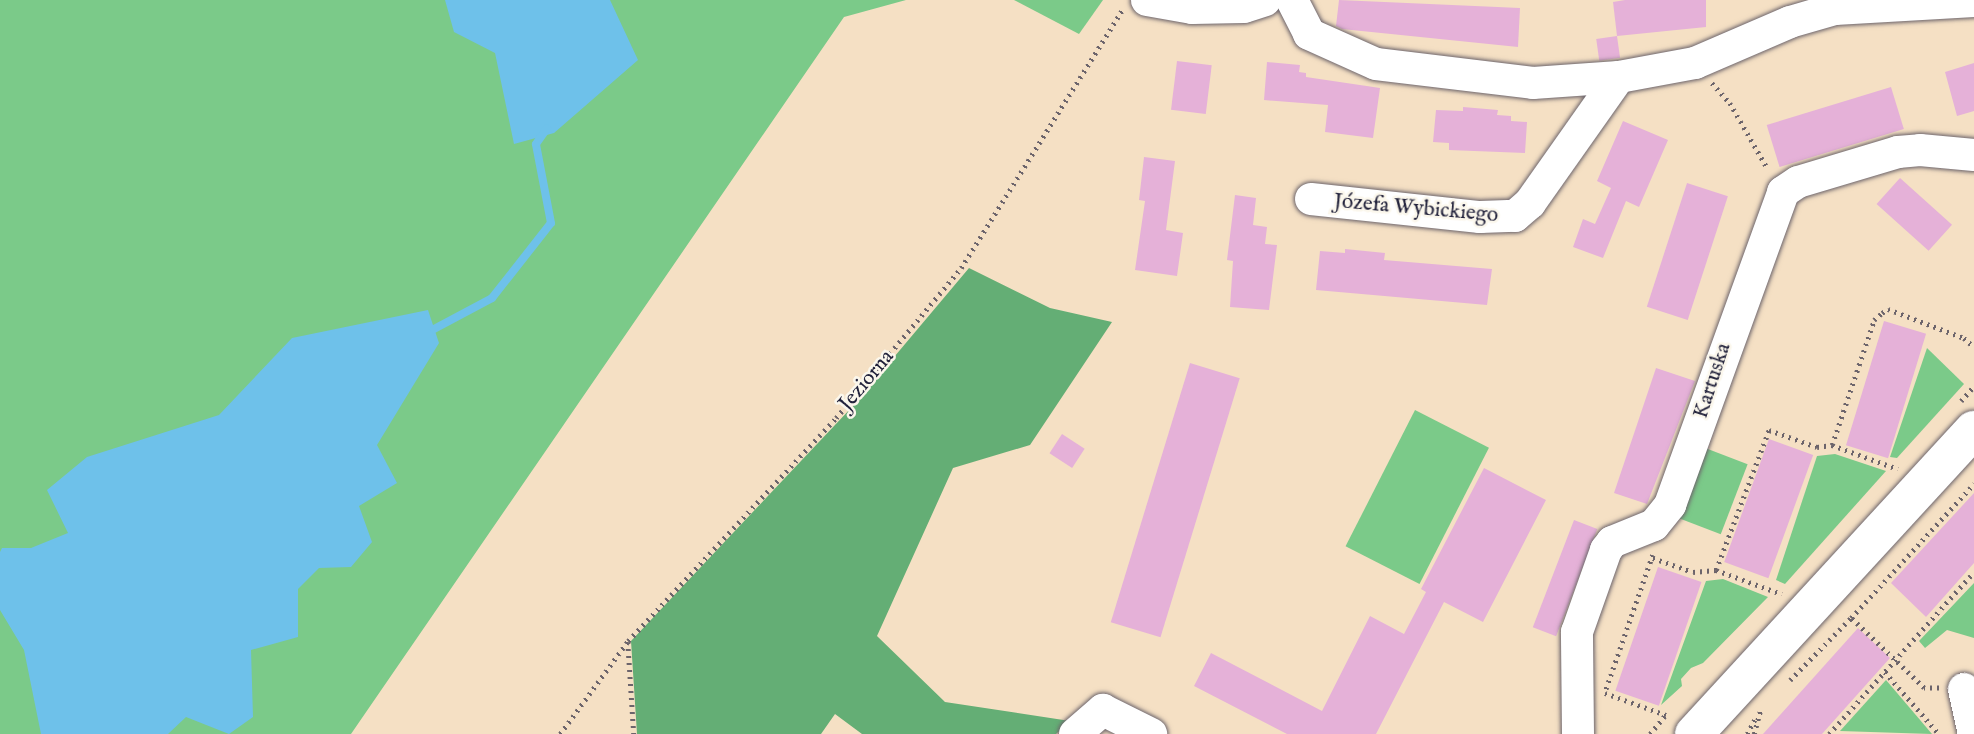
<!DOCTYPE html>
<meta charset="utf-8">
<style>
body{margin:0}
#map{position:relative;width:1974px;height:734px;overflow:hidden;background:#f5e0c4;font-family:"IM FELL English",serif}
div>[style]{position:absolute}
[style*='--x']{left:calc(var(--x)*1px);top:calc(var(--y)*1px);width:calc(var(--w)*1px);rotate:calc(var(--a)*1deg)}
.green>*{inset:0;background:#7bca89;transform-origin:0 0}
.forest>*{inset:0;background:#64ae75}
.water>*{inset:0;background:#6ec1ea}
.stream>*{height:8px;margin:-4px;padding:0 4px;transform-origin:4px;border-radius:4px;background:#6ec1ea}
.building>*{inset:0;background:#e5b1d8;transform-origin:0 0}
.path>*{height:4.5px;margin-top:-2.25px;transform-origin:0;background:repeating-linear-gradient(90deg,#6c646b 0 2px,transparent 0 7px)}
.roads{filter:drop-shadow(0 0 2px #6c646b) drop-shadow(0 0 2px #6c646b)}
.minor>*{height:32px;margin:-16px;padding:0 16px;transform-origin:16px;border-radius:16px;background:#fff}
.major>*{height:38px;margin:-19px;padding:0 19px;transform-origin:19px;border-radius:19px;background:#fff}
span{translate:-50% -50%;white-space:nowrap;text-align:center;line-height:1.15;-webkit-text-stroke:5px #fbf7ec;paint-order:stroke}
.street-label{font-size:21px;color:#22223b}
</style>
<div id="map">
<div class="green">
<div style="clip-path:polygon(0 0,906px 0,844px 17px,351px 734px,0 734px)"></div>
<div style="clip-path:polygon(1014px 0,1103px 0,1079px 34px)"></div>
<div style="clip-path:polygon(1927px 348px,1964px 384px,1897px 458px,1890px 457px)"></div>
<div style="left:1415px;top:410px;width:83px;height:153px;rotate:27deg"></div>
<div style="left:1700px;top:446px;width:51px;height:75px;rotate:21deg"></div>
<div style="clip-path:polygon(1835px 454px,1886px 471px,1785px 584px,1776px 580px,1817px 456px)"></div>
<div style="clip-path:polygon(1723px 579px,1768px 597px,1703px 663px,1691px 668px,1681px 679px,1682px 686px,1661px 705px,1706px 581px)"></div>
<div style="clip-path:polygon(1974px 583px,1974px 638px,1947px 630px,1925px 648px,1919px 641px)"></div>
<div style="clip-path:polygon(1886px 680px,1932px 734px,1840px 731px)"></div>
</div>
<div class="forest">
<div style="clip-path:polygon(969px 268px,1050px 308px,1112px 322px,1030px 445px,953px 468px,877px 636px,945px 702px,1070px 721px,1056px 734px,862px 734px,835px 714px,821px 734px,637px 734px,631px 641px,852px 407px)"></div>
</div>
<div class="water">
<div style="clip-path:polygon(445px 0,610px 0,638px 60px,554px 133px,514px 144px,495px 53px,454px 32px)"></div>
<div style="clip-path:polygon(428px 310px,439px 343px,377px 445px,397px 483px,359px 506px,372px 542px,351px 567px,319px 568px,298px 589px,298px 637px,251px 650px,253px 717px,229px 734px,186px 717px,168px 734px,41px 734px,24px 650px,0 610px,0 552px,2px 548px,31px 548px,68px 533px,47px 490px,87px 457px,219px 415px,292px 338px)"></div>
</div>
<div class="stream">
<div style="--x:434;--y:329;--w:66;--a:-28.1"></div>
<div style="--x:492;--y:298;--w:95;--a:-51.8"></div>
<div style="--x:551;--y:223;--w:80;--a:-100.8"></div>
<div style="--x:536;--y:144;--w:19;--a:-55"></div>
</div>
<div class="building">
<div style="clip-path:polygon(1339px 0,1520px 8px,1518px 47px,1342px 29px,1336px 26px)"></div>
<div style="clip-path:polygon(1625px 0,1706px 0,1706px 27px,1617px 36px,1613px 2px)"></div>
<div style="left:1617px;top:36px;width:22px;height:21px;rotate:82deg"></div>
<div style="left:1177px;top:61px;width:35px;height:49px;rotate:7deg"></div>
<div style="clip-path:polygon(1267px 62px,1300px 65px,1299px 72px,1306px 73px,1306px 77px,1380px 88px,1373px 138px,1325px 132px,1328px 105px,1264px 100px)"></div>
<div style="clip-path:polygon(1974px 63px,1974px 111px,1957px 116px,1945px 72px)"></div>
<div style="left:1891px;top:87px;width:44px;height:130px;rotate:73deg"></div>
<div style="clip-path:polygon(1463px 107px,1498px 110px,1497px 115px,1511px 116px,1511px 121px,1527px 122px,1525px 153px,1449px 150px,1449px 143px,1433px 142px,1436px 110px,1463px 111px)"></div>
<div style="clip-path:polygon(1623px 121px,1668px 140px,1639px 207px,1626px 201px,1603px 258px,1573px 247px,1583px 219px,1595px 224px,1611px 188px,1597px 181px)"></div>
<div style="clip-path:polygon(1144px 157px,1175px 161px,1166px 230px,1183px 233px,1177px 276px,1135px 270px,1145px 201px,1139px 200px)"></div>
<div style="left:1900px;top:178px;width:70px;height:35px;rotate:42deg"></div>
<div style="left:1687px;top:183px;width:43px;height:130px;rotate:18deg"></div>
<div style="clip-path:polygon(1235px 195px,1256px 198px,1253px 225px,1267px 227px,1265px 244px,1277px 245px,1269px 310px,1230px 307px,1233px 261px,1227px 260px)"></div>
<div style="clip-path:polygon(1345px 249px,1385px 253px,1384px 260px,1492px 269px,1487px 305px,1316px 290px,1320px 251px,1345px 253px)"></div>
<div style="left:1884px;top:321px;width:44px;height:130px;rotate:17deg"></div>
<div style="left:1190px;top:363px;width:52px;height:271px;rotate:17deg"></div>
<div style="clip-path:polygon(1656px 368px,1695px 381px,1647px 504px,1614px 493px)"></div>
<div style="left:1062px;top:434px;width:27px;height:23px;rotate:33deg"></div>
<div style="left:1769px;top:439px;width:47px;height:131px;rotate:20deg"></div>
<div style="clip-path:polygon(1484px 468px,1546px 500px,1483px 622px,1444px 602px,1376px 734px,1287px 734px,1194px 686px,1211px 653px,1322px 711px,1370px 616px,1404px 634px,1426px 592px,1421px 589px)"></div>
<div style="clip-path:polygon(1974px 493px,1974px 563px,1926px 617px,1891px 583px)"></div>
<div style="left:1574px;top:520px;width:25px;height:115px;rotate:21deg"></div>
<div style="left:1658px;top:567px;width:46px;height:131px;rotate:19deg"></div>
<div style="clip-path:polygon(1858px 628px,1890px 658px,1822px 734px,1763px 734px)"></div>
</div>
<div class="path">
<div style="--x:1712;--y:83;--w:27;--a:48"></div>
<div style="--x:1730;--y:103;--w:76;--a:60.1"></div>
<div style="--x:1961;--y:401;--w:20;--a:-49"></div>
<div style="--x:1832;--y:445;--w:132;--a:-71.4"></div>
<div style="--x:1874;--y:320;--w:11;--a:-41"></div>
<div style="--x:1882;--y:313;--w:7;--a:-34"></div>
<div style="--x:1888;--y:309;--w:81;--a:20.9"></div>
<div style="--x:1964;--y:338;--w:13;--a:42"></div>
<div style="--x:1653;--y:555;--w:146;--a:109.2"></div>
<div style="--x:1605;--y:693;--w:65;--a:19.8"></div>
<div style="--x:1653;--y:558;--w:42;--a:19.3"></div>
<div style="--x:1693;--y:572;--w:23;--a:-5"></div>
<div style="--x:1716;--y:570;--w:70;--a:20"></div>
<div style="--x:1716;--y:570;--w:150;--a:-69.3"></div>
<div style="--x:1769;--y:430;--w:51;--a:19.5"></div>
<div style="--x:1817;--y:447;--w:15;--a:-8"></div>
<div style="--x:1832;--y:445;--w:70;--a:20"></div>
<div style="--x:628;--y:642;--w:92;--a:86.3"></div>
<div style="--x:1885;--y:672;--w:82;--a:48.9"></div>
<div style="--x:1790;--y:680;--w:87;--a:-45.5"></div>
<div style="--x:1939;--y:688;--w:15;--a:180"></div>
<div style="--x:1924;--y:688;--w:101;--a:-136.2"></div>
<div style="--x:1851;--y:618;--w:182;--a:-47.5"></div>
<div style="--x:560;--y:734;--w:115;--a:-53.8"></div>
<div style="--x:628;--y:641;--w:305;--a:-47"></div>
<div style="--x:836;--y:418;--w:195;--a:-50.2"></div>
<div style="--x:961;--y:268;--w:304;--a:-58"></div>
<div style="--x:1650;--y:734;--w:27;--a:-51"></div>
<div style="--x:1747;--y:734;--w:17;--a:-62"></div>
<div style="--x:1754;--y:734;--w:24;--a:-75"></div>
<div style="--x:1829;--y:734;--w:217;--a:-48.2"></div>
</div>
<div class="roads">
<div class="minor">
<div style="--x:1147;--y:0;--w:46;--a:10.1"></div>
<div style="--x:1192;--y:8;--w:52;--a:-1.1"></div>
<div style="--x:1244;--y:7;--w:22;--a:-18"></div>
<div style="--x:1292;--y:0;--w:38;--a:63"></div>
<div style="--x:1309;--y:34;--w:73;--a:24.1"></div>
<div style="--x:1376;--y:64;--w:158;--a:6.9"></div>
<div style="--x:1533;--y:83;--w:86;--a:-4"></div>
<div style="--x:1619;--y:77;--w:77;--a:-10.4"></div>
<div style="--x:1695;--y:63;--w:103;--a:-23.3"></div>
<div style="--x:1790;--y:22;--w:47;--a:-16.1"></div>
<div style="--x:1835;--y:9;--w:139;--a:-3.3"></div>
<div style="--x:1311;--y:199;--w:170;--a:6.1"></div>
<div style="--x:1480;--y:217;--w:35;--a:-2"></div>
<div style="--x:1515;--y:216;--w:20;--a:-41"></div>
<div style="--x:1530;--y:203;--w:154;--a:-54.8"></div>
<div style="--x:1964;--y:689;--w:46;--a:77.5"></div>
<div style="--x:1075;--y:734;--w:37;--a:-41"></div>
<div style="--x:1103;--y:710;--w:54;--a:26.6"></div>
<div style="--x:1578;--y:734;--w:102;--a:-90.6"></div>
<div style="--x:1577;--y:632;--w:87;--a:-70.5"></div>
<div style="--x:1606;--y:550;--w:10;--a:-53"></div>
<div style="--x:1612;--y:542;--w:45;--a:-22"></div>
<div style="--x:1654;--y:525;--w:26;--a:-51"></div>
<div style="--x:1670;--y:505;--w:333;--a:-70.1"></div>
<div style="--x:1783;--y:192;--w:18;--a:-34"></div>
<div style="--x:1798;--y:182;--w:104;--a:-16.7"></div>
<div style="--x:1898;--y:152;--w:22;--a:-5"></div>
<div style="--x:1920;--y:150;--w:54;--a:5.3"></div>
</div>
<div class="major">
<div style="--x:1694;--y:734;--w:413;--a:-47.4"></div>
</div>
</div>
<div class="street-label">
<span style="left:1416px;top:209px;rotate:5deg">Józefa Wybickiego</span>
<span style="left:867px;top:381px;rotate:-50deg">Jeziorna</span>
<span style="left:1713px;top:381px;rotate:-72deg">Kartuska</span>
</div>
</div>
